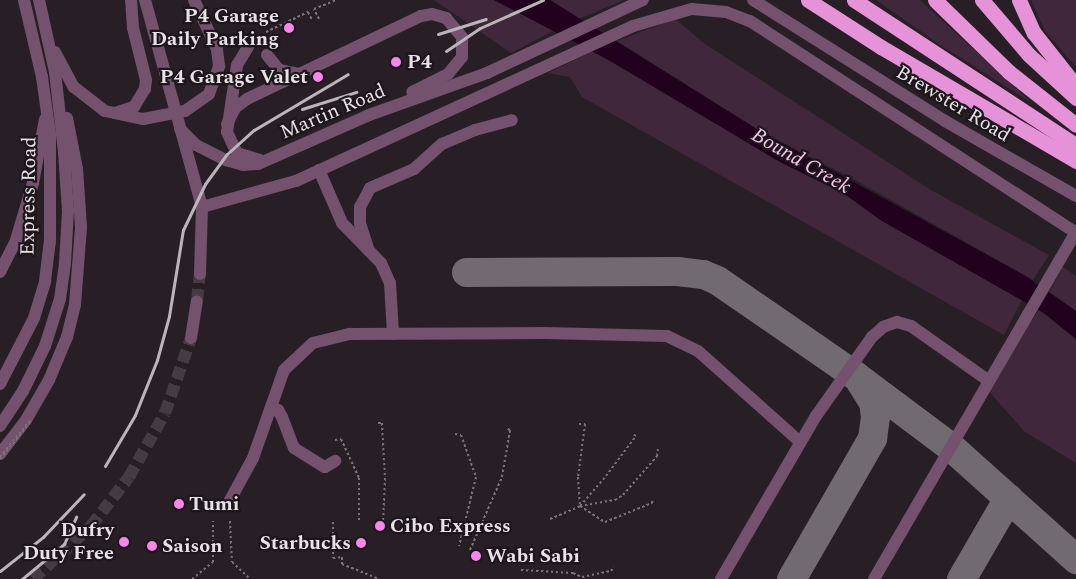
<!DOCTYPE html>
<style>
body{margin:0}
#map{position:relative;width:1076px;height:579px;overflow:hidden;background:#271f25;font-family:Spectral,serif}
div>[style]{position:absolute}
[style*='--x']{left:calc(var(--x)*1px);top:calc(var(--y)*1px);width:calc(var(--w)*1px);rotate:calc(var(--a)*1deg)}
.green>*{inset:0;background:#40273c}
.water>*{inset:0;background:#21011e}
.taxiway>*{height:29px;margin:-14.5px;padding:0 14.5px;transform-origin:14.5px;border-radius:14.5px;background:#716a70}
.minor-tunnel>*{height:12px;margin-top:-6px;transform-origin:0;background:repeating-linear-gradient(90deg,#443c42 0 12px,transparent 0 18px)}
.path>*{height:2px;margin-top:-1px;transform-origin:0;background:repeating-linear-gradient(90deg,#7a7378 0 2.5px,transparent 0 5px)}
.minor>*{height:12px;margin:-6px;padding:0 6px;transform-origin:6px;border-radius:6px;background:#74526e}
.highway>*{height:15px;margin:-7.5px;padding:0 7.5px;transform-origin:7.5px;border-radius:7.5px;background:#e692d9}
.rail>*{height:3px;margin:-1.5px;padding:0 1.5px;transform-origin:1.5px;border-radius:1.5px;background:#bbb5ba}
.path-bridge>*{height:2px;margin-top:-1px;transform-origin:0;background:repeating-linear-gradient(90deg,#7a7378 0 2.5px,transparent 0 5px)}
.dots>*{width:14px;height:14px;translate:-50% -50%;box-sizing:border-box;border:2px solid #1d161c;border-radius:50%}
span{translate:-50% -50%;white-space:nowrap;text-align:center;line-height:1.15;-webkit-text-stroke:4.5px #1d161c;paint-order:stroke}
.poi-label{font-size:20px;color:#e7e2e6;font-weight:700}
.right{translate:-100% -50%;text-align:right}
.left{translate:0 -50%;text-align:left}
.street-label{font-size:20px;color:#e7e2e6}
.water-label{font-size:21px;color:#f7c1ed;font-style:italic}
</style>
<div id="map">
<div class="green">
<div style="clip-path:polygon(434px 0,494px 0,555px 30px,511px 53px)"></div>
<div style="clip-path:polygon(550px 0,624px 0,579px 19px)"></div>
<div style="clip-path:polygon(876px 0,920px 0,1032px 103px,940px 45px)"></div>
<div style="clip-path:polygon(1031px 0,1076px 0,1076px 67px,1045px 31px)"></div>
<div style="clip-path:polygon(675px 19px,705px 44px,931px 190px,1049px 255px,1033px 280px,857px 181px,760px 131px,617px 41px)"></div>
<div style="clip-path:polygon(593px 51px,780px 162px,843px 193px,882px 221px,1014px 294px,1022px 300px,1004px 335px,582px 97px,570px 77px,548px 73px)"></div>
<div style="clip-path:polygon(1063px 267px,1076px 276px,1076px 311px,1049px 292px)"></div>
<div style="clip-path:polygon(1039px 310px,1076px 339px,1076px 463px,1025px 432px,985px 387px)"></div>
</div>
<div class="water">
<div style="clip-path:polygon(494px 0,550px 0,760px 131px,1024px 275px,1076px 311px,1076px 339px,1044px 313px,882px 221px,843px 193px,780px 162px,614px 63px)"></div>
</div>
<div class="taxiway">
<div style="--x:466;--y:272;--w:211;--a:-0.3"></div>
<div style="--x:677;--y:271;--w:26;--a:7"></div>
<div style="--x:703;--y:274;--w:15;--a:23"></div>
<div style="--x:717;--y:280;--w:169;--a:34.6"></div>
<div style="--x:856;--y:376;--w:119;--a:36.8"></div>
<div style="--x:951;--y:447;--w:168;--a:41.9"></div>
<div style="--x:791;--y:579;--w:163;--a:-60.1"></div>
<div style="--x:872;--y:438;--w:22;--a:-82"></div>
<div style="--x:875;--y:416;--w:14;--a:-98"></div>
<div style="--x:873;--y:402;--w:26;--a:-122"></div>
<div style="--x:961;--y:579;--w:94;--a:-59.9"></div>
</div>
<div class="minor-tunnel">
<div style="--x:197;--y:301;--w:27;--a:-84"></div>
<div style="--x:33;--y:579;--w:79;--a:-42.4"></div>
<div style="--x:91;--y:526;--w:62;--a:-52.2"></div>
<div style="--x:129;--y:477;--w:73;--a:-60.6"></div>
<div style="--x:165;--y:413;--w:79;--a:-70.9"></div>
</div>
<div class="path">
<div style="--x:319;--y:19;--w:11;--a:-117"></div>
<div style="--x:314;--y:9;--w:24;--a:-22"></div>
<div style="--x:266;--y:32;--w:47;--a:-25.5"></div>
<div style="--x:308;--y:12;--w:9;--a:63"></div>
<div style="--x:378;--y:423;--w:4;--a:0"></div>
<div style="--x:382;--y:423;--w:55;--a:86.9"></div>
<div style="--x:385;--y:478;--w:44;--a:92.6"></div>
<div style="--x:579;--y:424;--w:6;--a:0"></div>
<div style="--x:585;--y:424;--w:53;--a:97.5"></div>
<div style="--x:578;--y:477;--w:29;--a:86"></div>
<div style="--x:455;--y:434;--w:6;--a:9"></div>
<div style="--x:461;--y:435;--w:45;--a:70.3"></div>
<div style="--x:476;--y:477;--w:71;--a:103.8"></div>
<div style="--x:335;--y:440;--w:6;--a:-9"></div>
<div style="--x:341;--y:439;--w:43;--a:65.2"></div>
<div style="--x:359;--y:478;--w:44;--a:90"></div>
<div style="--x:580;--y:506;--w:40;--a:-49"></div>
<div style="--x:606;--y:476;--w:50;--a:-53.1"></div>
<div style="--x:636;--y:436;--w:4;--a:-146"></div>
<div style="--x:580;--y:506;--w:30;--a:33"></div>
<div style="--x:605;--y:522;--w:51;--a:-22"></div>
<div style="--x:652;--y:503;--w:4;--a:-76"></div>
<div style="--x:550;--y:519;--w:33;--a:-23"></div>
<div style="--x:580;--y:506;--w:36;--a:-10"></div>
<div style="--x:615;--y:500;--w:9;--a:-32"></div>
<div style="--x:623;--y:495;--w:52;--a:-48.9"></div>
<div style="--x:657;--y:456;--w:7;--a:-82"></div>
<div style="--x:230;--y:521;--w:41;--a:87.2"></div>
<div style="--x:232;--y:562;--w:25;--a:43"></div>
<div style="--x:333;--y:522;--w:36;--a:90"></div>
<div style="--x:333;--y:558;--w:9;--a:-6"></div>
<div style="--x:342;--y:557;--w:7;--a:90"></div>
<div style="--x:342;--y:564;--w:40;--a:22"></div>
<div style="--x:470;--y:550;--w:80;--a:-66.3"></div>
<div style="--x:502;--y:477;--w:48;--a:-80.3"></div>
<div style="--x:510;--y:430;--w:4;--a:-153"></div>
<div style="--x:521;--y:570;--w:52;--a:3.3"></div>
<div style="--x:573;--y:573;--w:10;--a:24"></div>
<div style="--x:582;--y:577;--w:30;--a:-12"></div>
<div style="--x:611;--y:571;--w:5;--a:-53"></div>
<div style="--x:192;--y:579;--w:27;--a:-39"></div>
<div style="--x:213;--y:562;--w:41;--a:-90"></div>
</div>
<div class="minor">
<div style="--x:145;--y:0;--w:215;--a:74.6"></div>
<div style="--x:753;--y:0;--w:227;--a:32.2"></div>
<div style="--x:945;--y:121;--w:151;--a:29.8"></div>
<div style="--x:248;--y:47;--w:21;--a:121"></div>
<div style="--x:237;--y:65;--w:68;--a:98.5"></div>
<div style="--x:227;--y:132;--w:23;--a:65"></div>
<div style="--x:237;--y:153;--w:24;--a:17"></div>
<div style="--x:55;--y:52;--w:40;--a:62"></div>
<div style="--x:74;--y:87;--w:39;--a:38"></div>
<div style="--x:105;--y:111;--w:39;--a:12"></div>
<div style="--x:143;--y:119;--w:43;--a:-10.8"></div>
<div style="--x:185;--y:111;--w:29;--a:-35"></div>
<div style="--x:209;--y:94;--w:30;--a:-70"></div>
<div style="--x:219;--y:66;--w:17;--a:-97"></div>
<div style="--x:217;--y:49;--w:54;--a:-115.1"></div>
<div style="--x:267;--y:55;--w:19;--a:51"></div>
<div style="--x:279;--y:70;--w:20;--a:11"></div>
<div style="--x:115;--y:113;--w:20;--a:-18"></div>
<div style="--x:134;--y:107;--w:21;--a:-59"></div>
<div style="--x:145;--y:89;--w:9;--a:-84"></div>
<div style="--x:146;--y:80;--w:54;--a:-104"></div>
<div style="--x:133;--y:28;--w:28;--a:-94"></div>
<div style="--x:227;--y:124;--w:18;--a:-63"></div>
<div style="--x:235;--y:108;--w:15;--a:-37"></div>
<div style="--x:247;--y:99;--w:193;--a:-25.5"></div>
<div style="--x:421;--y:16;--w:11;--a:-10"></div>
<div style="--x:432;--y:14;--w:15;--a:16"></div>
<div style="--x:446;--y:18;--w:25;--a:50"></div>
<div style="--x:462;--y:37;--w:20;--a:90"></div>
<div style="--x:462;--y:57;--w:22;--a:129"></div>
<div style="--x:448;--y:74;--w:40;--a:153.4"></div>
<div style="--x:180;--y:129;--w:23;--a:45"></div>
<div style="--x:196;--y:145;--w:34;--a:27"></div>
<div style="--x:226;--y:160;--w:18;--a:16"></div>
<div style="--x:243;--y:165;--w:15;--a:-4"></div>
<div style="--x:258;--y:164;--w:121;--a:-23.8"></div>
<div style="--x:369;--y:115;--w:125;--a:-19.6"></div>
<div style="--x:487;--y:73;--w:172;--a:-25.1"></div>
<div style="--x:319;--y:170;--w:58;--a:66.5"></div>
<div style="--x:342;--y:223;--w:56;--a:45.7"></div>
<div style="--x:381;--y:263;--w:22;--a:66"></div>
<div style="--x:390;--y:283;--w:51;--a:86.6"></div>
<div style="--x:369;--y:251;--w:28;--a:-108"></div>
<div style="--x:360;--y:224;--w:17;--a:-90"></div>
<div style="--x:360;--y:207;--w:21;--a:-62"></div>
<div style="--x:370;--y:188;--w:48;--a:-23.4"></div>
<div style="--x:414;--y:169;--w:38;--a:-42"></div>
<div style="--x:442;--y:144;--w:36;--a:-23"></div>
<div style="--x:475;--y:130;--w:38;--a:-15"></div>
<div style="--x:0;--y:272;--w:36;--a:-63"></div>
<div style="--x:16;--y:240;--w:59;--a:-73.4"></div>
<div style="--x:33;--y:183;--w:65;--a:-79.4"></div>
<div style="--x:200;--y:274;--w:67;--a:-88.3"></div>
<div style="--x:202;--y:207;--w:98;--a:-15.5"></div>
<div style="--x:296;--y:181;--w:371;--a:-24.7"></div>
<div style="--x:633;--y:26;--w:61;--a:-16.1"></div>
<div style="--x:692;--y:9;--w:34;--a:5"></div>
<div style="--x:726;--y:12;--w:26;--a:21"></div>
<div style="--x:750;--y:21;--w:389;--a:33"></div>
<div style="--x:191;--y:338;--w:37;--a:-81"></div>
<div style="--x:0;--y:384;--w:74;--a:-62.7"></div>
<div style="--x:34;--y:318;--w:39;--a:-73"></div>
<div style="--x:45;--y:281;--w:39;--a:-83"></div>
<div style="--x:50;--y:242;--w:108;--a:-90"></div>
<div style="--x:50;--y:134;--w:58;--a:-98"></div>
<div style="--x:42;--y:77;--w:79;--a:-103.2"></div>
<div style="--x:271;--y:407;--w:8;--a:23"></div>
<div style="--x:278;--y:410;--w:8;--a:60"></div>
<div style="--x:282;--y:417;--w:33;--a:69"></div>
<div style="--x:294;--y:448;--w:36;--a:32"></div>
<div style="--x:325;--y:467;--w:12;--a:-31"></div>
<div style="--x:0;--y:426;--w:42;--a:-56.7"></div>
<div style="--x:23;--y:391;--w:50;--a:-63.9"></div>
<div style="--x:45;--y:346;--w:49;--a:-72.3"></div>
<div style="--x:60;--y:299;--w:36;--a:-82"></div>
<div style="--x:65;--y:263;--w:52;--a:-86.7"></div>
<div style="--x:68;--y:211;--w:59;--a:-93.9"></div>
<div style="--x:64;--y:152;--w:81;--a:-96.4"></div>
<div style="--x:55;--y:72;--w:74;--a:-102.5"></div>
<div style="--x:0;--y:454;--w:43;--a:-52.6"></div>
<div style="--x:26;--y:420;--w:46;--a:-60.1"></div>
<div style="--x:49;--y:380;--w:47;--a:-67.3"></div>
<div style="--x:67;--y:337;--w:34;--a:-76"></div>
<div style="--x:75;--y:304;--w:77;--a:-85.5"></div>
<div style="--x:81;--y:227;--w:58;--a:-93.9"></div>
<div style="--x:77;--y:169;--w:52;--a:-101.1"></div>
<div style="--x:229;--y:502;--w:50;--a:-61.4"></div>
<div style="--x:253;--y:458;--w:93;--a:-70.6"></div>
<div style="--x:284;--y:370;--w:40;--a:-43"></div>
<div style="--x:313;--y:343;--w:38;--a:-14"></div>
<div style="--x:350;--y:334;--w:195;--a:-0.3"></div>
<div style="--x:545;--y:333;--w:122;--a:1.4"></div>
<div style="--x:667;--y:336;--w:34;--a:26"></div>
<div style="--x:698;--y:351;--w:137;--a:41.7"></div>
<div style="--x:721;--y:579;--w:189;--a:-59.8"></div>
<div style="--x:816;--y:416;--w:97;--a:-54.7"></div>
<div style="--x:872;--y:337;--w:15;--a:-42"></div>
<div style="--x:883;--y:327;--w:15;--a:-20"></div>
<div style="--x:897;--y:322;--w:15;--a:16"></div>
<div style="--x:911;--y:326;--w:95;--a:35.2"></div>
<div style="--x:874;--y:579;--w:402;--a:-59.8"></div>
</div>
<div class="highway">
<div style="--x:808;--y:0;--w:87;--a:32.8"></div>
<div style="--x:881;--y:47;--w:226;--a:30.3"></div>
<div style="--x:854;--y:0;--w:265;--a:33.2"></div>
<div style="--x:935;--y:0;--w:103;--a:44.2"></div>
<div style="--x:1009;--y:72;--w:85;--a:38.3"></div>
<div style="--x:982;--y:0;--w:72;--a:49.5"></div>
<div style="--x:1029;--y:55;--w:64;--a:42.5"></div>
<div style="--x:1019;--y:0;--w:36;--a:66"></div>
<div style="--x:1034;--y:33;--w:68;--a:51.6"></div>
</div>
<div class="rail">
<div style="--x:438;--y:34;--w:50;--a:-17.4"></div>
<div style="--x:446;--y:51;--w:41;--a:-34.1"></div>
<div style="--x:480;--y:28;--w:69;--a:-24"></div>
<div style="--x:302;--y:109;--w:57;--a:-17.5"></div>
<div style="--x:105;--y:466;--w:59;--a:-59.5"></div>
<div style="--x:135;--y:415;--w:59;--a:-68.2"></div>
<div style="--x:157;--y:360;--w:46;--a:-74.7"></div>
<div style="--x:169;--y:316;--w:87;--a:-80.8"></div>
<div style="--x:183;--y:230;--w:51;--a:-64.4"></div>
<div style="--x:205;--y:184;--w:37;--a:-54"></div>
<div style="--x:227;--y:154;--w:36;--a:-42"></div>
<div style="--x:254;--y:130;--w:109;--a:-30.8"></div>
<div style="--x:0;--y:571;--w:55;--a:-38.3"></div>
<div style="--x:43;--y:537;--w:59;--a:-46.4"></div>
<div style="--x:22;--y:579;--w:55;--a:-39.8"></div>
<div style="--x:64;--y:544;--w:30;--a:-66"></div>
</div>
<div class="path-bridge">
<div style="--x:0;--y:457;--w:49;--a:-50.8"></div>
<div style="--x:0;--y:459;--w:50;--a:-50.6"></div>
</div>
<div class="dots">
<div style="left:289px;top:28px;background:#f987e9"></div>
<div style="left:396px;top:62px;background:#f987e9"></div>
<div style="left:318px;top:77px;background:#f987e9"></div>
<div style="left:179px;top:504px;background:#f987e9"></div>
<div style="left:380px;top:526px;background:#f987e9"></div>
<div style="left:124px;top:542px;background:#f987e9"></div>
<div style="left:361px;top:543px;background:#f987e9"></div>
<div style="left:152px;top:546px;background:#f987e9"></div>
<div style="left:476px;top:556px;background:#f987e9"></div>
</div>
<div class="poi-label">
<span class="right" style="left:279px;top:28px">P4 Garage<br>Daily Parking</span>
<span class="left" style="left:407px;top:62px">P4</span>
<span class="right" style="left:308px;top:77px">P4 Garage Valet</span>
<span class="left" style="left:189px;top:504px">Tumi</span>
<span class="left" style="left:390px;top:526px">Cibo Express</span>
<span class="right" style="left:114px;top:542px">Dufry<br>Duty Free</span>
<span class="right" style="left:351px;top:543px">Starbucks</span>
<span class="left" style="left:162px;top:546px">Saison</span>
<span class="left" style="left:486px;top:556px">Wabi Sabi</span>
</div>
<div class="street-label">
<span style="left:953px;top:104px;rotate:31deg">Brewster Road</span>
<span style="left:333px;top:112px;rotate:-23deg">Martin Road</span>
<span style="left:29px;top:196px;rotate:-89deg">Express Road</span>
</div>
<div class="water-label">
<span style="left:801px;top:161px;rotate:30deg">Bound Creek</span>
</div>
</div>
